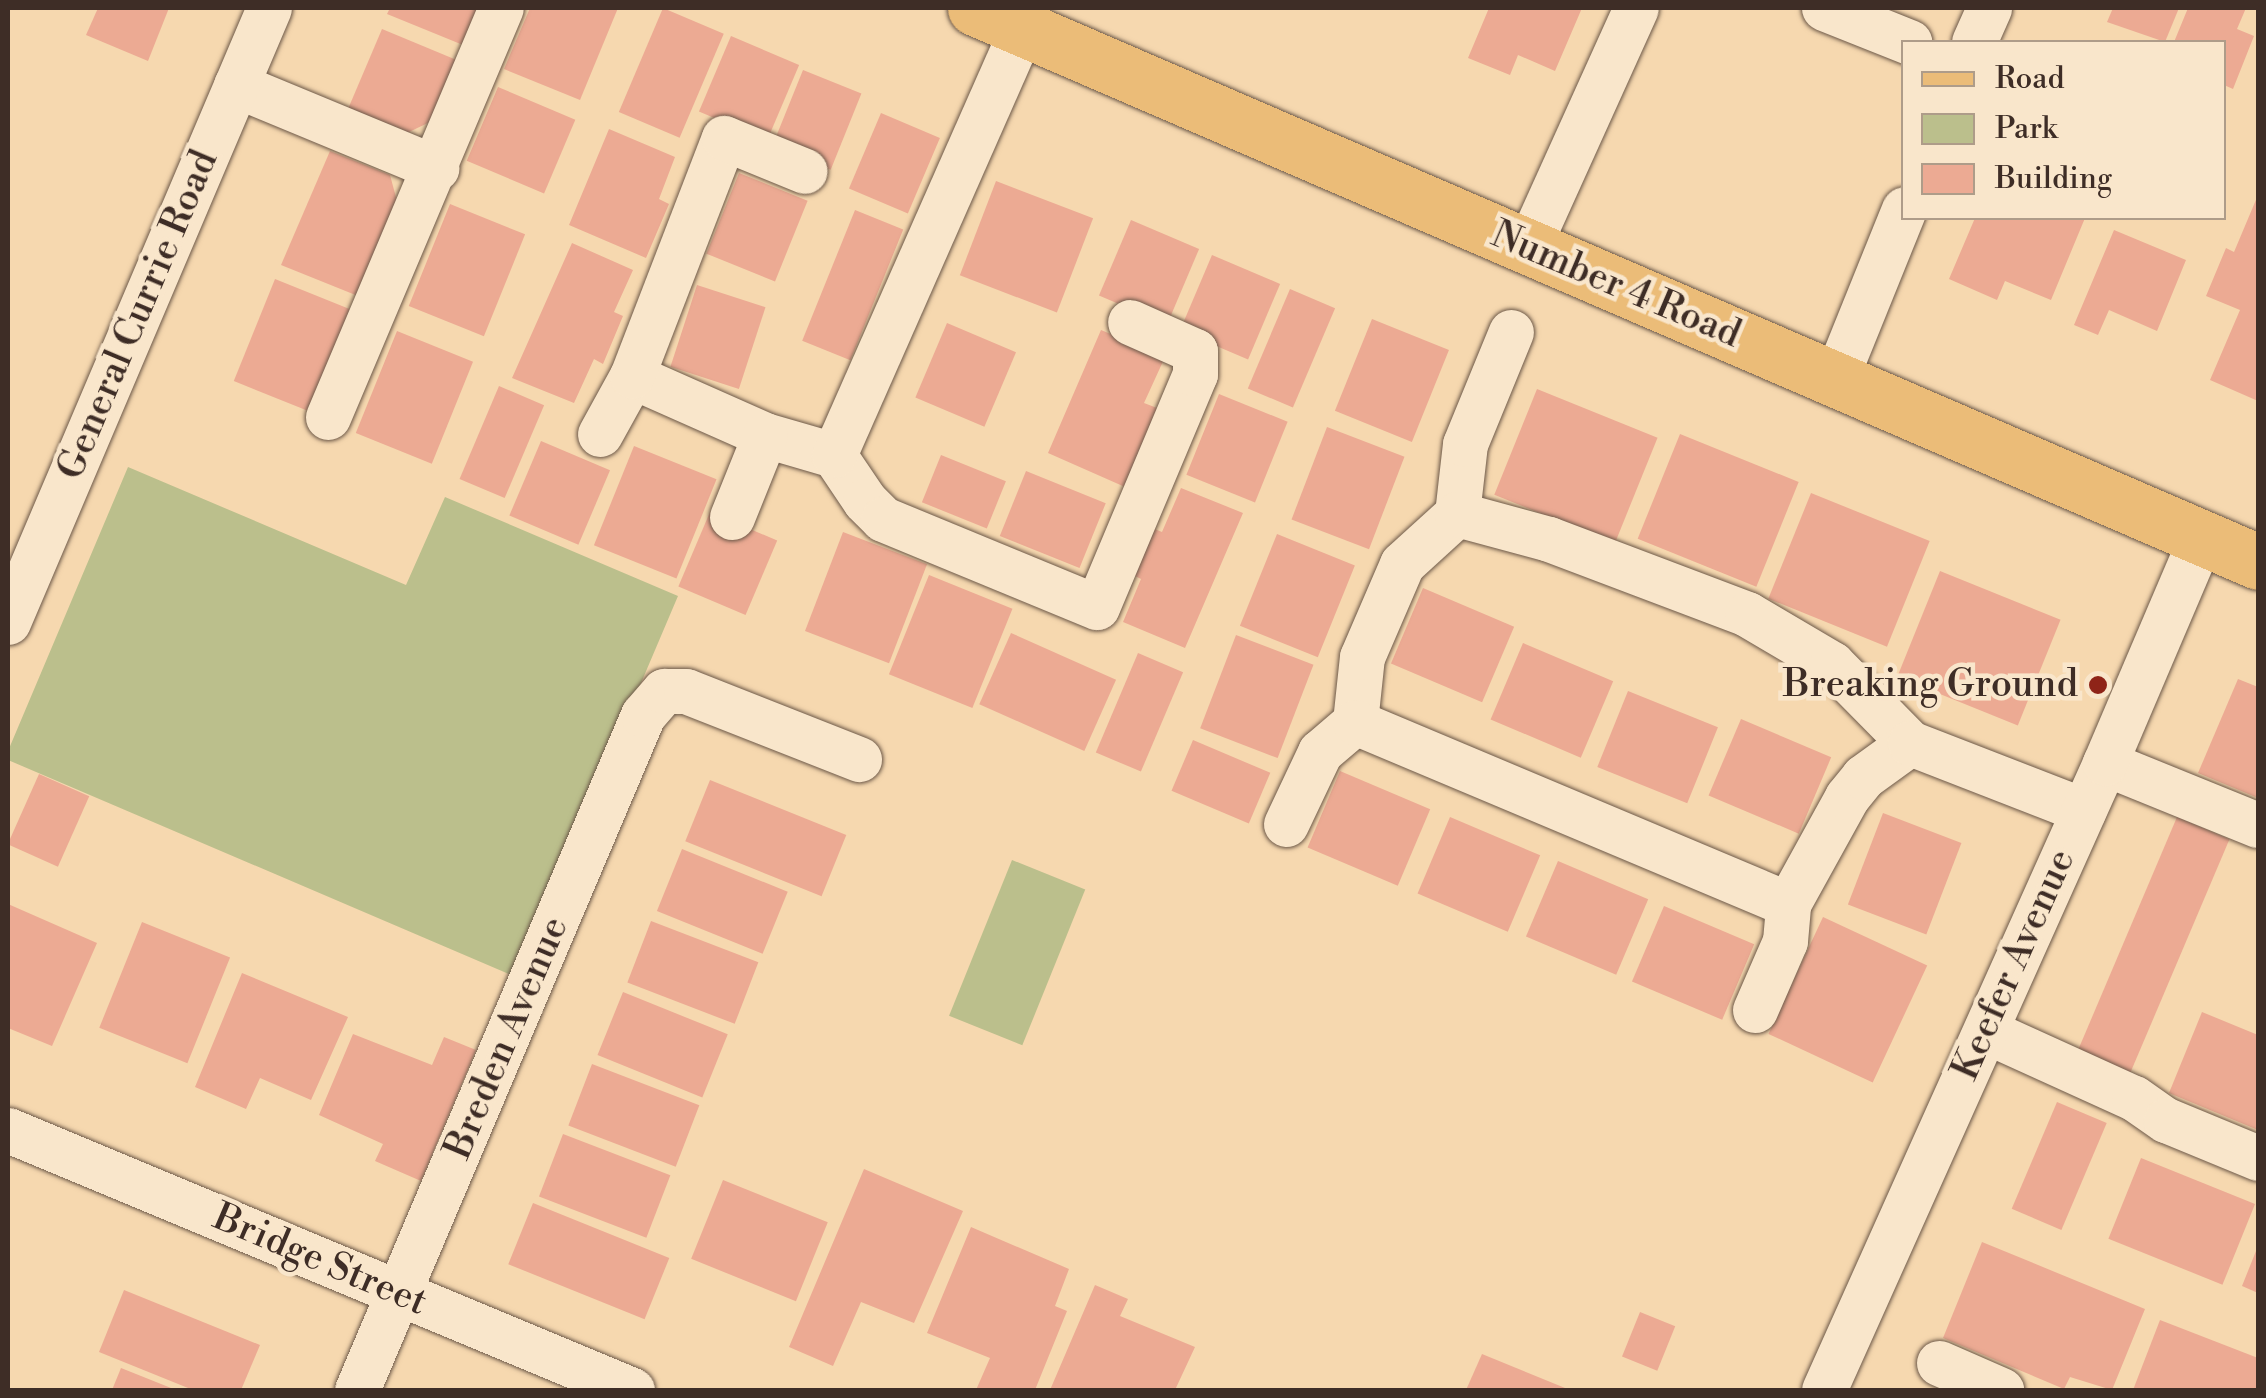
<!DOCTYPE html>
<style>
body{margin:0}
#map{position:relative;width:2266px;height:1398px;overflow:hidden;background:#f6d8af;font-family:"Libre Bodoni",serif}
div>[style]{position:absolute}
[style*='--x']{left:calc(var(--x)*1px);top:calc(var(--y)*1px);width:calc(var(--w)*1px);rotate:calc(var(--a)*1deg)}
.green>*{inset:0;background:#bbbf8c;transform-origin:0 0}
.building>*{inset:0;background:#ecaa93;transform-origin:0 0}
.roads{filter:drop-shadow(0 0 2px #6c5848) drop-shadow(0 0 2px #6c5848)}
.minor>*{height:45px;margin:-22.5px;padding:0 22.5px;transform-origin:22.5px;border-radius:22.5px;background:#f9e6cb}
.major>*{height:55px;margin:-27.5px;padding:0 27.5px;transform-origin:27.5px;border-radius:27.5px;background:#ebbc78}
.dots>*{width:28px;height:28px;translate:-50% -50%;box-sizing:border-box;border:5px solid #f9e6cb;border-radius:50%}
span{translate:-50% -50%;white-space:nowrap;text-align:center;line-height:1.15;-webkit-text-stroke:9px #f9e6cb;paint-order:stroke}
.street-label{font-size:38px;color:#3e2d26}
.poi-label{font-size:38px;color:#3e2d26}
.right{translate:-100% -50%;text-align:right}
.frame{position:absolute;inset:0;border:10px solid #3e2d26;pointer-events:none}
.legend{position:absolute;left:1901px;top:40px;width:325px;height:180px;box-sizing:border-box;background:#f9e6cb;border:2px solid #ae9c89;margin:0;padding:12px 18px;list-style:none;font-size:30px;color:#3e2d26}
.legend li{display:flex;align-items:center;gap:20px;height:50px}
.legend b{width:50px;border:2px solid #ae9c89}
</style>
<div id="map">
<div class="green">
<div style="clip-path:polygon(128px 467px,406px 585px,445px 497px,678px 596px,516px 977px,8px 760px,8px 751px)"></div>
<div style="left:1012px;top:860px;width:79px;height:168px;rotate:22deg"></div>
</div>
<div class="building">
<div style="clip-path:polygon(98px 8px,169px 8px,148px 61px,86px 35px)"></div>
<div style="clip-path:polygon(390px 8px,479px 8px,463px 45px,387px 14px)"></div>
<div style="clip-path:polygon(530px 8px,618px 8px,580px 100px,504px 69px)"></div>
<div style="left:663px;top:8px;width:66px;height:113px;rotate:23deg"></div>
<div style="clip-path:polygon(1489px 8px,1582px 8px,1555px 71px,1518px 55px,1510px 75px,1468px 58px)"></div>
<div style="clip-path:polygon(2113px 8px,2179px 8px,2165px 42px,2107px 22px)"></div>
<div style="clip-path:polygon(2188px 8px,2246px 8px,2237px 29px,2254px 36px,2233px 89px,2224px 85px,2224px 42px,2174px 42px)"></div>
<div style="clip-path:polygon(382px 29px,459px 61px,434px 120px,407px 133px,348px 109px)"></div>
<div style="left:731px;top:36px;width:74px;height:82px;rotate:23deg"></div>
<div style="left:803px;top:70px;width:63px;height:82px;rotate:22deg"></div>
<div style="left:498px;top:87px;width:84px;height:80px;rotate:23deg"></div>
<div style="left:881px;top:113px;width:64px;height:82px;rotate:23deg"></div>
<div style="clip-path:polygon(609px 129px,675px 157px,659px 199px,669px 204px,646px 258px,569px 225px)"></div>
<div style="clip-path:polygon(330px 151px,390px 175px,397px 201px,358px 296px,281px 265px)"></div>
<div style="left:739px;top:173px;width:74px;height:87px;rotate:22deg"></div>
<div style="left:996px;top:181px;width:104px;height:101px;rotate:21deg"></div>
<div style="clip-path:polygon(2258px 195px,2258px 401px,2210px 380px,2240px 310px,2206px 296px,2226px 248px,2234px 252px)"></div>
<div style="left:450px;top:204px;width:81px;height:110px;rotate:22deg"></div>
<div style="left:855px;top:210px;width:52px;height:141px;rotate:22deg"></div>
<div style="clip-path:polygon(1975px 218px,2085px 218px,2051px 300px,2005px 281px,1997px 300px,1949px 279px)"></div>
<div style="left:1131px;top:220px;width:74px;height:82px;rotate:23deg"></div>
<div style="clip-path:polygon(2114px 230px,2186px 260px,2157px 331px,2109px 310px,2098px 335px,2074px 325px)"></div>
<div style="clip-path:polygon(572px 243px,633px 270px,614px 312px,623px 316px,603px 364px,594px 359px,574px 403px,512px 378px)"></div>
<div style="left:1212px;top:255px;width:74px;height:82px;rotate:23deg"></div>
<div style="left:275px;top:279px;width:81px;height:110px;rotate:22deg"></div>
<div style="left:697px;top:285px;width:72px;height:86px;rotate:18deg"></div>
<div style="left:1290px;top:289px;width:49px;height:108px;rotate:23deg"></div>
<div style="left:1372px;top:319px;width:83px;height:99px;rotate:22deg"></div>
<div style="left:947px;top:323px;width:75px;height:81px;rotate:23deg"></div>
<div style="clip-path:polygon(1101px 330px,1165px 357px,1144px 403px,1157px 408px,1125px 487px,1048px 453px)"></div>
<div style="left:397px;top:331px;width:82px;height:110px;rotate:22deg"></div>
<div style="left:499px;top:386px;width:49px;height:101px;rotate:23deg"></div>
<div style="left:1537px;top:389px;width:130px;height:114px;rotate:22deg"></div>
<div style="left:1219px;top:394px;width:74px;height:87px;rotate:22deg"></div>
<div style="left:1327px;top:427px;width:83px;height:99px;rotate:21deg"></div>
<div style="left:1680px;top:434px;width:128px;height:113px;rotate:22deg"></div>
<div style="left:541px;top:441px;width:75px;height:81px;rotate:23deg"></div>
<div style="left:634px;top:446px;width:89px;height:107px;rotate:22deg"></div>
<div style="left:941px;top:455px;width:70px;height:51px;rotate:22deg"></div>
<div style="left:1026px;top:471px;width:86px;height:70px;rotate:22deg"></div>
<div style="clip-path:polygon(1181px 488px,1243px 513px,1185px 648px,1123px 622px,1141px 579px,1133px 575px,1152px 528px,1162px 532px)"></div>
<div style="left:1811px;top:493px;width:128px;height:114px;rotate:22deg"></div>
<div style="left:710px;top:512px;width:73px;height:81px;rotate:23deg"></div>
<div style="left:843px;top:532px;width:90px;height:106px;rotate:21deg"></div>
<div style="left:1277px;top:534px;width:84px;height:99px;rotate:22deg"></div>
<div style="left:1940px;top:571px;width:130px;height:114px;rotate:22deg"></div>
<div style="left:929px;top:575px;width:90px;height:107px;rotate:22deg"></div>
<div style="left:1423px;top:588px;width:99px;height:82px;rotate:23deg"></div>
<div style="left:1011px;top:633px;width:115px;height:78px;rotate:24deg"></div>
<div style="left:1236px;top:635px;width:83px;height:100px;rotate:21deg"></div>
<div style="left:1523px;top:643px;width:98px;height:83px;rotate:23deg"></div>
<div style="left:1138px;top:653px;width:49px;height:108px;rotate:23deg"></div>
<div style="clip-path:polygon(2238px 679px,2258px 687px,2258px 798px,2198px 773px)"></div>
<div style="left:1628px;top:691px;width:97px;height:82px;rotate:22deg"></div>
<div style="left:1741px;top:719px;width:98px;height:83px;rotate:23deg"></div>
<div style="left:1193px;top:740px;width:84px;height:55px;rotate:23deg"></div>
<div style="left:1340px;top:771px;width:98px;height:83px;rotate:23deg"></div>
<div style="left:39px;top:774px;width:55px;height:77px;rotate:24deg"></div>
<div style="left:710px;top:780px;width:147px;height:66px;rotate:22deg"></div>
<div style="left:1883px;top:813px;width:84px;height:98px;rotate:21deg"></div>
<div style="left:1450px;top:817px;width:98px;height:83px;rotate:23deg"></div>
<div style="left:2177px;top:817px;width:57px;height:254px;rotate:23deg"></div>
<div style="left:682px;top:849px;width:114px;height:67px;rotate:22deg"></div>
<div style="left:1558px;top:861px;width:98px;height:82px;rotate:23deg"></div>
<div style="clip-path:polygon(8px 904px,97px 943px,52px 1046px,8px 1028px)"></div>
<div style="left:1664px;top:906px;width:98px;height:82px;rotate:23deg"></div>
<div style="left:1823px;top:917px;width:115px;height:129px;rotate:25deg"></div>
<div style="left:651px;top:921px;width:115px;height:66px;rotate:21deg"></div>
<div style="left:142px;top:922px;width:95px;height:114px;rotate:22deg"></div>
<div style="clip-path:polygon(242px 973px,348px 1017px,311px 1100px,260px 1078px,246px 1109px,195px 1087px)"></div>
<div style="left:623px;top:992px;width:113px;height:68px;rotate:22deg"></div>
<div style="clip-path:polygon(2202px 1012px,2258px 1035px,2258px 1130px,2169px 1093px)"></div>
<div style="clip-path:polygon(353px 1034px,432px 1065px,444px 1037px,476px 1050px,421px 1181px,375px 1161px,383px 1144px,319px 1115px)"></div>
<div style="left:592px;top:1064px;width:115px;height:66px;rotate:21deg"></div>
<div style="left:2057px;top:1102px;width:54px;height:116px;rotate:23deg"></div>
<div style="left:563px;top:1134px;width:115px;height:67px;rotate:21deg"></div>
<div style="left:2141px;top:1158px;width:123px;height:87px;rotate:22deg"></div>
<div style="clip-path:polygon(864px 1169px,963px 1211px,914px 1323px,861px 1302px,833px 1366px,789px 1347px)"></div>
<div style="left:723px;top:1180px;width:113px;height:85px;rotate:22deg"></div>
<div style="left:533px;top:1203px;width:147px;height:66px;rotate:22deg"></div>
<div style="clip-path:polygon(971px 1227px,1069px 1269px,1055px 1306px,1067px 1311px,1035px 1390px,976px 1390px,990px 1358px,927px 1333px)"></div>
<div style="clip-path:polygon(1982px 1242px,2145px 1309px,2112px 1390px,2070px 1377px,2064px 1389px,1943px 1338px)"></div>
<div style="clip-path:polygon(2258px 1246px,2258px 1293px,2242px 1286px)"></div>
<div style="clip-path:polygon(1095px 1285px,1128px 1299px,1120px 1316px,1195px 1347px,1175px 1390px,1050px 1390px)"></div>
<div style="clip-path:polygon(124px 1290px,260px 1345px,241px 1390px,193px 1390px,99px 1352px)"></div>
<div style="left:1640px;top:1312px;width:38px;height:48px;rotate:22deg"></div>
<div style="clip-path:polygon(2160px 1320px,2258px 1358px,2258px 1390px,2133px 1390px)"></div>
<div style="clip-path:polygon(1482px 1354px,1570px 1390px,1466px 1390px)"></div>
<div style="clip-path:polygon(121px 1368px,176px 1390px,112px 1390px)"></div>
</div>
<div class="roads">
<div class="minor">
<div style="--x:1824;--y:8;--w:92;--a:21.8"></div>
<div style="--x:1974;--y:42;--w:37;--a:-66"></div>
<div style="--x:236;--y:85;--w:217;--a:22.5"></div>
<div style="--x:1528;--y:247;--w:262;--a:-65.7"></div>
<div style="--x:632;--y:376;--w:145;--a:23.9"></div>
<div style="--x:765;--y:435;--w:72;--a:16.2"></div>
<div style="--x:834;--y:455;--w:55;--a:56"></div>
<div style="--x:865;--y:501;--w:25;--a:45"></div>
<div style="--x:883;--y:519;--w:231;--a:22.4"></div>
<div style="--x:1097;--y:607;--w:253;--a:-67.2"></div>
<div style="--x:1195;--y:374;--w:23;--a:-90"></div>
<div style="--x:1195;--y:351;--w:71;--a:-156"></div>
<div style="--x:1835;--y:380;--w:184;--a:-68"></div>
<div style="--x:328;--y:417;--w:444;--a:-67.1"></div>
<div style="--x:600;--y:434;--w:66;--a:-61.1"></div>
<div style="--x:632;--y:376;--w:255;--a:-68.9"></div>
<div style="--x:724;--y:138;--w:87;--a:22.2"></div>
<div style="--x:834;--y:455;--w:467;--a:-66.2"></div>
<div style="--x:1457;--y:514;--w:70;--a:-83.5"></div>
<div style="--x:1465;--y:444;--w:121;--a:-67.7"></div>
<div style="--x:732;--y:517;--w:88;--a:-68.1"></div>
<div style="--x:8;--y:622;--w:667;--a:-66.97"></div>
<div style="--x:1355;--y:722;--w:65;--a:-83.9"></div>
<div style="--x:1362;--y:657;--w:101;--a:-66.7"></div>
<div style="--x:1402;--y:564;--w:74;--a:-42.3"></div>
<div style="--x:1457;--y:514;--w:95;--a:15.2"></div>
<div style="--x:1549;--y:539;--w:212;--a:20.7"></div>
<div style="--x:1747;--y:614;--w:99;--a:30.5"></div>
<div style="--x:1832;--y:664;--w:111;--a:45.4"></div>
<div style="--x:2105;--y:763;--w:165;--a:22.1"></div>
<div style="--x:1286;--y:824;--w:80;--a:-64.7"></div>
<div style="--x:1320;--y:752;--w:46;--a:-40.6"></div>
<div style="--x:1355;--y:722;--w:470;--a:22.8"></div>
<div style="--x:1788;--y:904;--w:122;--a:-61.1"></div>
<div style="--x:1847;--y:797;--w:26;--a:-51"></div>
<div style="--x:1863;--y:777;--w:58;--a:-35.9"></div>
<div style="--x:1910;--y:743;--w:186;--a:21.2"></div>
<div style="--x:1755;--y:1010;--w:75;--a:-66.5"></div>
<div style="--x:1785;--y:941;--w:37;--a:-85"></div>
<div style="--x:1986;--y:1031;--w:162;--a:24.4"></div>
<div style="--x:2134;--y:1098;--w:39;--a:35"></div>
<div style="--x:2166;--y:1120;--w:100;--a:22.4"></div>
<div style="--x:8;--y:1130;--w:676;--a:22.62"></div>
<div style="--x:1939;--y:1363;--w:68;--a:23.5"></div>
<div style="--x:357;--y:1390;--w:733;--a:-67.04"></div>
<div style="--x:643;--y:715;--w:32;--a:-49"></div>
<div style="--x:664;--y:691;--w:22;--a:0"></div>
<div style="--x:686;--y:691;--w:186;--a:21.5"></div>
<div style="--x:1824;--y:1390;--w:687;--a:-65.86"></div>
<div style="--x:2105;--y:763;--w:245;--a:-66.9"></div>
</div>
<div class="major">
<div style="--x:975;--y:8;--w:1397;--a:23.35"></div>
</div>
</div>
<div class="dots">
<div style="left:2098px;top:685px;background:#8f2418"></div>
</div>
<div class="street-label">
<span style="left:1616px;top:285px;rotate:23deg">Number 4 Road</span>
<span style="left:138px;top:315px;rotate:-67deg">General Currie Road</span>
<span style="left:2014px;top:965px;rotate:-66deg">Keefer Avenue</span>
<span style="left:507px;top:1038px;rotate:-67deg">Breden Avenue</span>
<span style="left:320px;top:1260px;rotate:23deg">Bridge Street</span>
</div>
<div class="poi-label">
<span class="right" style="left:2078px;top:685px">Breaking Ground</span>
</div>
<div class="frame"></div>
<ul class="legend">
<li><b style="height:12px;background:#ebbc78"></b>Road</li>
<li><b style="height:28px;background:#bbbf8c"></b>Park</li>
<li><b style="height:28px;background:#ecaa93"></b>Building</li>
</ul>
</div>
